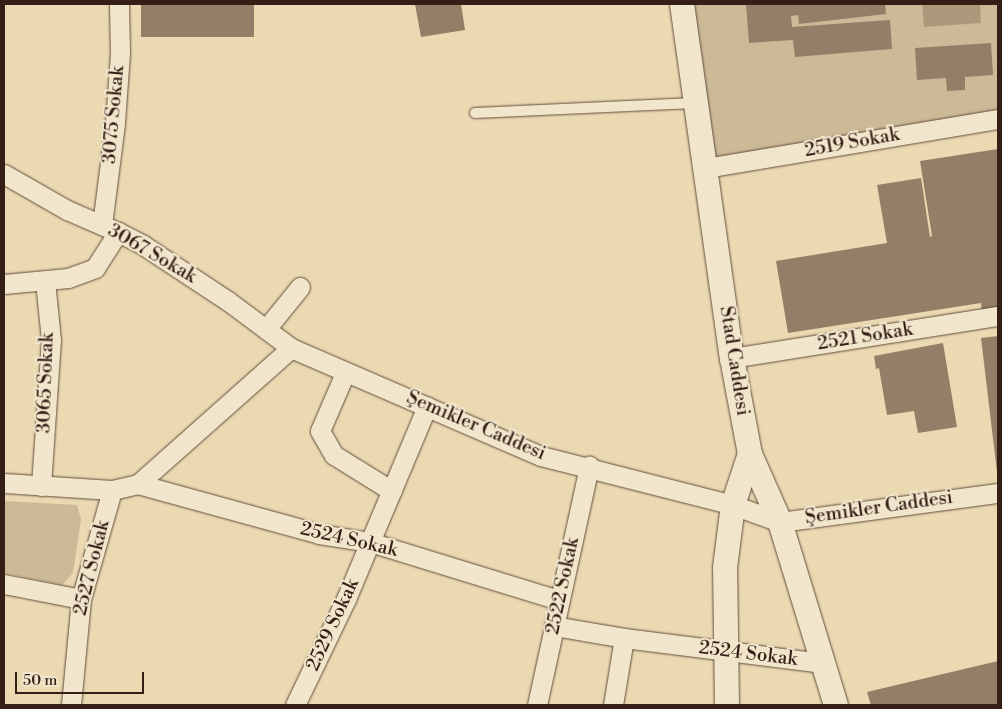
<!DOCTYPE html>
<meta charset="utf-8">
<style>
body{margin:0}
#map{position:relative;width:1002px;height:709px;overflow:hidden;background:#ead9b1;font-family:"Libre Bodoni",serif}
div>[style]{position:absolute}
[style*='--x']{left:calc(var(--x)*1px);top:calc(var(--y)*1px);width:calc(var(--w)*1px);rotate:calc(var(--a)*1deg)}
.green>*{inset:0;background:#cbb997}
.water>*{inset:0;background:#ac997c}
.building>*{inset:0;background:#937f67;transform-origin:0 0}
.roads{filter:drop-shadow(0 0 1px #624d3d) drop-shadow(0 0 1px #624d3d)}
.service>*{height:10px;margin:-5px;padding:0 5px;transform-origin:5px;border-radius:5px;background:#f1e6cc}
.minor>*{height:19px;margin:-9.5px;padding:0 9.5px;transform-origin:9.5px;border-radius:9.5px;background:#f1e6cc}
.tertiary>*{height:24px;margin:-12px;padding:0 12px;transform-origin:12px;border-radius:12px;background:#f1e6cc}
span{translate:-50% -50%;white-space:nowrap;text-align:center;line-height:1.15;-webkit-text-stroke:4px #f1e6cc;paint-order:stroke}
.street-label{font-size:19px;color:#341e16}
.frame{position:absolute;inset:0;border:5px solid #341e16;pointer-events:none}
.scale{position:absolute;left:15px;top:672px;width:129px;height:22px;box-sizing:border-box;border:2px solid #341e16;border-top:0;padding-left:6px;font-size:15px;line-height:18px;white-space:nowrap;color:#341e16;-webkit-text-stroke:4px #f1e6cc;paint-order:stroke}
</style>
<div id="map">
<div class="green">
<div style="clip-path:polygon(686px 4px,998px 4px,998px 117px,705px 168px)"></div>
<div style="clip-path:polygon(4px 501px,77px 505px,81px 519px,73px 573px,62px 585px,4px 573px)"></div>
</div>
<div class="water">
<div style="clip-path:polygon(922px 4px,980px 4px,981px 23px,924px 27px)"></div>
</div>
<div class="building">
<div style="left:141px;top:4px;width:113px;height:33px"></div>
<div style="clip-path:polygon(415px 4px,461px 4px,465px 30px,421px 37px)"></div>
<div style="clip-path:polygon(746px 4px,885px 4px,886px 14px,799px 24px,798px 15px,791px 16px,792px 27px,890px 20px,892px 49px,795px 57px,793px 40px,749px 43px)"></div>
<div style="clip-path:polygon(991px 43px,993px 75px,965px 77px,965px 90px,947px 91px,946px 78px,917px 80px,915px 48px)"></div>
<div style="clip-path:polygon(998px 149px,998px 311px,982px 313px,981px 303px,788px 333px,776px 261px,887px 243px,877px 185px,921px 178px,930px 237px,932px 236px,920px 161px)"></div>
<div style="clip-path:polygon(998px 336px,998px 472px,997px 472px,981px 338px)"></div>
<div style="clip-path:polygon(943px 343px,957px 427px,918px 433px,914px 411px,887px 415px,879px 368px,876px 369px,874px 356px)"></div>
<div style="clip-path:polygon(998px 661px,998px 705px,871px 705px,867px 692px)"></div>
</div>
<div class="roads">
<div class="service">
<div style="--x:475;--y:113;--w:220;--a:-2.6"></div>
</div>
<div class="minor">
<div style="--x:705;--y:168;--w:297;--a:-9.5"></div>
<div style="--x:4;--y:174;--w:73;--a:29.7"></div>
<div style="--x:67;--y:210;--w:56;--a:23.3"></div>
<div style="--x:118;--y:232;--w:28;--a:27"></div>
<div style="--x:143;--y:245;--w:102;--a:33.4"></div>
<div style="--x:228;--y:301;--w:79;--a:36.7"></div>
<div style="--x:102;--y:225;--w:103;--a:-82.7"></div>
<div style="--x:115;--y:123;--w:70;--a:-85.9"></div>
<div style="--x:120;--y:53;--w:49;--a:-91.2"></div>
<div style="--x:4;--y:284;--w:64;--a:-5.4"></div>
<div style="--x:68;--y:278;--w:29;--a:-20"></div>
<div style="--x:95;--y:268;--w:43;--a:-57.4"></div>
<div style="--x:266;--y:329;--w:54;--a:-51"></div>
<div style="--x:732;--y:358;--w:269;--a:-9"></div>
<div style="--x:345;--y:373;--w:63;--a:113.3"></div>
<div style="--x:320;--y:431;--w:28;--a:60"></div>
<div style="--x:334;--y:455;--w:68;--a:31.8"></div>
<div style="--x:4;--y:483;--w:108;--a:3.7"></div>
<div style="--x:112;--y:490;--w:27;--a:-13"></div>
<div style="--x:138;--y:484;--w:205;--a:-41.6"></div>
<div style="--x:291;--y:348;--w:272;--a:23.4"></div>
<div style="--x:541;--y:456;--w:198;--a:14.3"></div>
<div style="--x:733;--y:505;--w:50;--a:19.9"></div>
<div style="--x:780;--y:522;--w:220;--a:-7.6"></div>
<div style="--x:138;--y:484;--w:188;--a:15.4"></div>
<div style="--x:319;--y:534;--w:52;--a:8.9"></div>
<div style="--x:370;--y:542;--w:198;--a:17.1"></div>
<div style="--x:41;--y:486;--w:146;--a:-86.1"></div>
<div style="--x:51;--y:340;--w:59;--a:-95.8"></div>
<div style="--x:4;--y:584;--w:78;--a:11"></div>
<div style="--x:554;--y:626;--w:71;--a:9.7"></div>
<div style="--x:624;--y:638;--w:201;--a:7.2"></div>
<div style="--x:71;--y:705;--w:106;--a:-84.6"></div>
<div style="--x:81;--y:599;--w:113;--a:-74.1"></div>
<div style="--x:295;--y:705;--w:118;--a:-64.3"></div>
<div style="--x:346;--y:599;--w:209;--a:-67.2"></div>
<div style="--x:537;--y:705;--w:245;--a:-77.7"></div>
<div style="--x:613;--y:705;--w:68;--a:-80.7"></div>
</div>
<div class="tertiary">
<div style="--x:682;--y:4;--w:358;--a:82"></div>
<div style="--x:732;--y:358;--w:98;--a:79.4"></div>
<div style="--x:750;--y:454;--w:74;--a:66.2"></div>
<div style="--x:780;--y:522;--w:191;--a:73"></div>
<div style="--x:727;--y:705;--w:137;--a:-90.8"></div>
<div style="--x:725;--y:568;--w:64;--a:-82.8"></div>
<div style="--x:733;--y:505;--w:54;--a:-71.6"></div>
</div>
</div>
<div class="street-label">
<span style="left:114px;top:115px;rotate:-85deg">3075 Sokak</span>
<span style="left:852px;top:143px;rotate:-10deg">2519 Sokak</span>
<span style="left:152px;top:254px;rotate:30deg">3067 Sokak</span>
<span style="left:865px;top:337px;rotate:-9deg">2521 Sokak</span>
<span style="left:734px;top:361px;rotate:81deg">Stad Caddesi</span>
<span style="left:46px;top:383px;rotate:-88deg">3065 Sokak</span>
<span style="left:476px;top:426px;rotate:23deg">Şemikler Caddesi</span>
<span style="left:879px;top:508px;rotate:-8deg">Şemikler Caddesi</span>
<span style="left:349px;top:540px;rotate:13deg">2524 Sokak</span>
<span style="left:92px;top:568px;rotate:-76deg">2527 Sokak</span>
<span style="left:563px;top:586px;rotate:-78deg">2522 Sokak</span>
<span style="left:333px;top:625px;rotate:-65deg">2529 Sokak</span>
<span style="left:748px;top:654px;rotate:7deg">2524 Sokak</span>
</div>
<div class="frame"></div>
<div class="scale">50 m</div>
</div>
